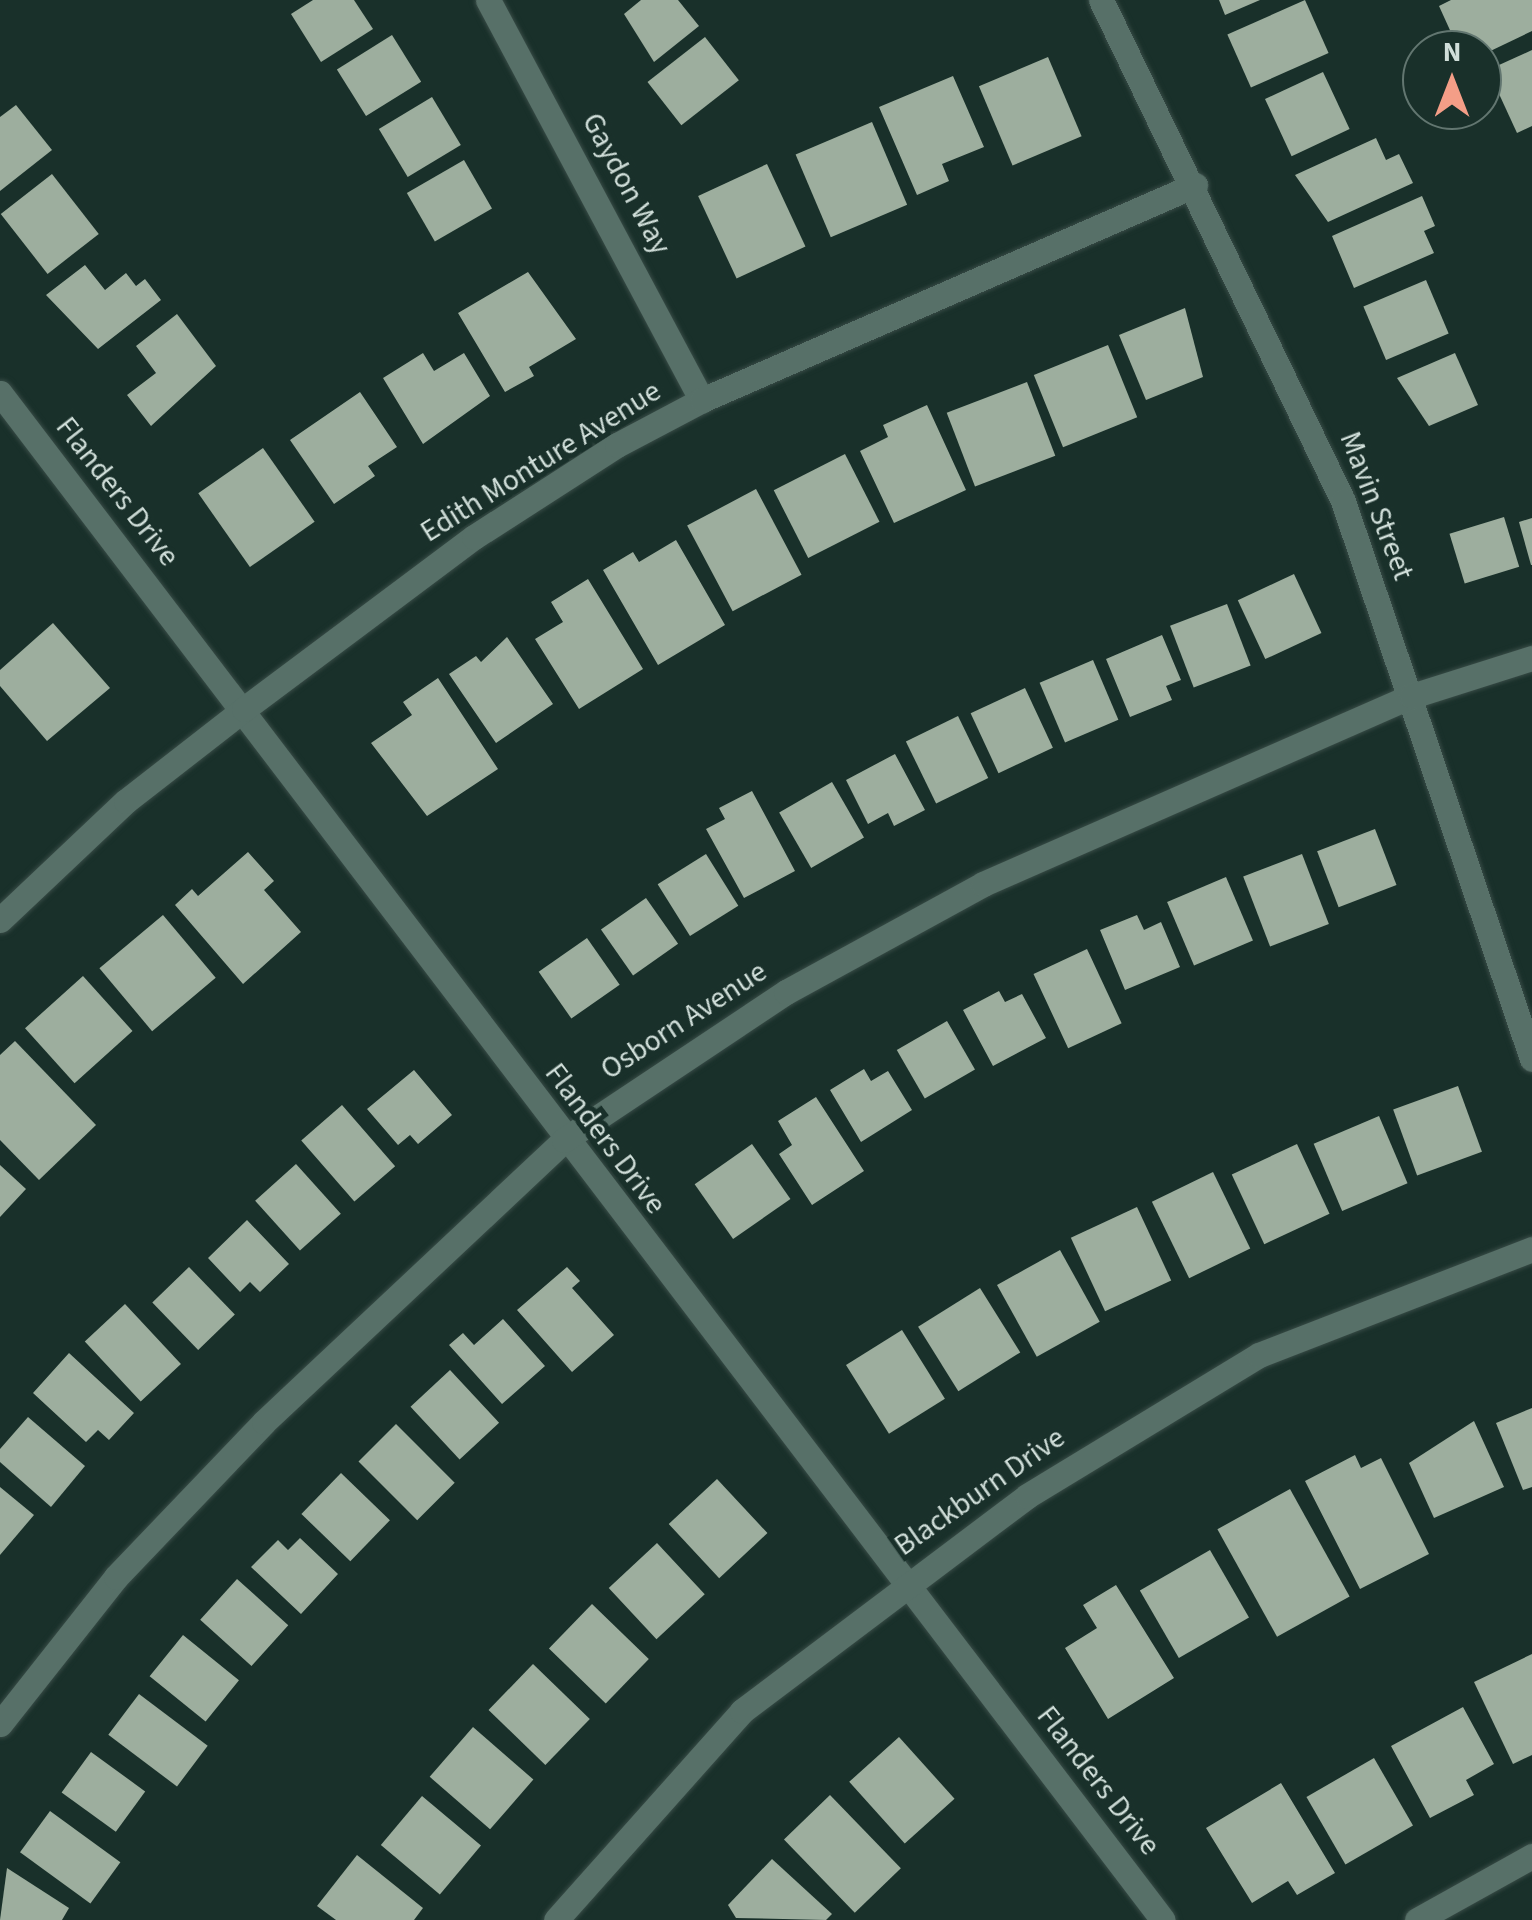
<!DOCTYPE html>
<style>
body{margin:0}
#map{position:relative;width:1532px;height:1920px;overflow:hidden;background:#19302a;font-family:"Source Sans 3",sans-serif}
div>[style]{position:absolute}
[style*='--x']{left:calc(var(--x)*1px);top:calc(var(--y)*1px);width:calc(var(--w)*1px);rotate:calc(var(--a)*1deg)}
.building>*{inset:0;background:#9dae9e;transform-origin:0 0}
.roads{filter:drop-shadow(0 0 2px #384b46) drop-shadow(0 0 2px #384b46)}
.minor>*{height:25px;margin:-12.5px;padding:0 12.5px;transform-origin:12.5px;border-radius:12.5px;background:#577068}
span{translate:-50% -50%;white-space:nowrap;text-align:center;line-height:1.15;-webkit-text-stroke:10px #19302a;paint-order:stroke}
.street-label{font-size:30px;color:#d0ded9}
.north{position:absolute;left:1402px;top:30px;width:100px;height:100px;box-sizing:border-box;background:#19302a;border:2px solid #627670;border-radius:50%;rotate:0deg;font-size:28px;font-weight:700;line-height:40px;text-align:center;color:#d0ded9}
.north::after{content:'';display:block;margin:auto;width:35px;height:45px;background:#f49e87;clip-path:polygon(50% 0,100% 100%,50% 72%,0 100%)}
</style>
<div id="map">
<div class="building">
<div style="clip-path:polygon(313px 0,354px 0,373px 29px,321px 62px,291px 14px)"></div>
<div style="clip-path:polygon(641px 0,678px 0,699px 26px,654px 62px,624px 14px)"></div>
<div style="clip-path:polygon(1219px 0,1260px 0,1225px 15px)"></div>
<div style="left:1305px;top:0;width:58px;height:85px;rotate:66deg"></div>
<div style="clip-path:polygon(1451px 0,1532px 0,1532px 31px,1482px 55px,1459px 50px,1439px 6px)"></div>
<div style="left:392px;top:35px;width:55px;height:65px;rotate:58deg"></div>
<div style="left:705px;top:37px;width:55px;height:73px;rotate:52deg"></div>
<div style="clip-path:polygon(1532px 50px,1532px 126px,1517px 133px,1488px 70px)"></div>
<div style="left:1048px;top:57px;width:86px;height:75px;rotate:67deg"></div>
<div style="left:1323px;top:72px;width:63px;height:64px;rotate:65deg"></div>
<div style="clip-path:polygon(953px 76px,984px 147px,942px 164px,949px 181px,917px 195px,879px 107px)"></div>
<div style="left:432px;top:97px;width:56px;height:62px;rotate:59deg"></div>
<div style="clip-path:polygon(16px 105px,52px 150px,0 191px,0 117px)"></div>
<div style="left:872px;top:122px;width:90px;height:83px;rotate:67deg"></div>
<div style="clip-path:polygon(1376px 138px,1386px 160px,1399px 154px,1413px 183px,1328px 222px,1295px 175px)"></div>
<div style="left:464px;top:160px;width:56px;height:66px;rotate:60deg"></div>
<div style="left:767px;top:164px;width:91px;height:76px;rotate:65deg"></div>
<div style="left:52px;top:174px;width:76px;height:65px;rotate:52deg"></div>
<div style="clip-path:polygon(1422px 196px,1435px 226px,1424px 231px,1434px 253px,1354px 288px,1332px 236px)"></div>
<div style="clip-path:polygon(85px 265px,105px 290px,126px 273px,136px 286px,145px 279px,161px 300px,98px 349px,46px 295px)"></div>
<div style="clip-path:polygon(528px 272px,576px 339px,529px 367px,534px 376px,505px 392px,458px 313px)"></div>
<div style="left:1426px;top:280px;width:58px;height:68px;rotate:67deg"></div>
<div style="clip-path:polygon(1185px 308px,1203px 377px,1146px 400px,1119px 335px)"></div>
<div style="clip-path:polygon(177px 314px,216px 366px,151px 426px,127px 395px,156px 373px,136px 346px)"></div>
<div style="left:1108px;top:345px;width:78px;height:80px;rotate:68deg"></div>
<div style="clip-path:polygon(423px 353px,434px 371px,464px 353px,490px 396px,423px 444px,383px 378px)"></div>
<div style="clip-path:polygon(1455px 353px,1478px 405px,1429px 426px,1397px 378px)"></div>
<div style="left:1027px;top:382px;width:79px;height:86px;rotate:69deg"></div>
<div style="clip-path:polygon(360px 392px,397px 447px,368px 466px,375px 476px,334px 504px,290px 440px)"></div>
<div style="clip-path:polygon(927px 405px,966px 490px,894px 523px,860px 451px,888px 437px,883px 425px)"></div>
<div style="left:263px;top:448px;width:90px;height:79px;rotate:55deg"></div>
<div style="left:845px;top:454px;width:76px;height:80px;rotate:63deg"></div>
<div style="left:756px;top:489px;width:97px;height:78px;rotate:62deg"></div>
<div style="left:1504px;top:517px;width:52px;height:57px;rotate:73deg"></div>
<div style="clip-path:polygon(1532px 518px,1532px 565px,1531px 565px,1519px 522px)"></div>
<div style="clip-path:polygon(676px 540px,725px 625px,658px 665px,603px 570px,633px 552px,639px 562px)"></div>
<div style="left:1294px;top:574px;width:65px;height:62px;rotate:65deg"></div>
<div style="clip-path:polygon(588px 579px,643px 669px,579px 709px,535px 639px,563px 622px,551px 602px)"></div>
<div style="left:1227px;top:604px;width:66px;height:61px;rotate:69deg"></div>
<div style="clip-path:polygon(53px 623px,110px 688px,47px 741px,0 686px,0 670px)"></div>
<div style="clip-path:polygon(1162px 635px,1181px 680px,1166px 686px,1172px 700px,1130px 717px,1106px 659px)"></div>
<div style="clip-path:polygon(507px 637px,553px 704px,496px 743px,449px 674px,476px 656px,481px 662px)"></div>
<div style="left:1093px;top:660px;width:65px;height:58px;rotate:67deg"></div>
<div style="clip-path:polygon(438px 678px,498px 769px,427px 816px,371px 743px,412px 715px,403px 702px)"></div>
<div style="left:1025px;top:688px;width:66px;height:60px;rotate:65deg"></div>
<div style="left:958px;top:716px;width:69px;height:58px;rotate:64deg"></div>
<div style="clip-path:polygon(895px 754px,925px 810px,894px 826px,888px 813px,868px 824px,846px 780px)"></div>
<div style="left:832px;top:782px;width:64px;height:61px;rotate:60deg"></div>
<div style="clip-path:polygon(752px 791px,795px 871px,744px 898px,706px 829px,725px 819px,719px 808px)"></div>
<div style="left:1375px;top:829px;width:60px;height:62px;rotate:69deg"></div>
<div style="clip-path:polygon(248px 852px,274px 881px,264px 890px,301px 932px,243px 984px,175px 905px,192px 889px,198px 896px)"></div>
<div style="left:706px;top:854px;width:61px;height:57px;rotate:58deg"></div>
<div style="left:1302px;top:854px;width:75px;height:63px;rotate:69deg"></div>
<div style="left:1226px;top:877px;width:69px;height:64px;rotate:67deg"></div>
<div style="left:646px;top:898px;width:56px;height:55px;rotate:55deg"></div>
<div style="left:163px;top:915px;width:82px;height:83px;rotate:50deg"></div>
<div style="clip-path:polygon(1137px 915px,1144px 930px,1161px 922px,1180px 967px,1125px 990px,1100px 930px)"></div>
<div style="left:587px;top:938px;width:57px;height:59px;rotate:55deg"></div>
<div style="left:1087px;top:949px;width:82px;height:59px;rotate:65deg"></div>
<div style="left:83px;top:976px;width:74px;height:78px;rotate:48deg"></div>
<div style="clip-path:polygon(999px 991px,1005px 1002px,1022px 994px,1046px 1038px,993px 1066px,963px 1010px)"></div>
<div style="left:947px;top:1021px;width:56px;height:58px;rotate:60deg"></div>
<div style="clip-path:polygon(15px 1041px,96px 1125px,39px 1180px,0 1140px,0 1055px)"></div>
<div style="clip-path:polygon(864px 1069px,871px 1081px,888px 1071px,912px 1110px,861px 1142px,830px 1090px)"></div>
<div style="clip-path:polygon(414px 1070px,452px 1115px,418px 1144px,410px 1135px,398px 1145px,367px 1109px)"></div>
<div style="left:1458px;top:1086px;width:70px;height:69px;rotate:70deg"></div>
<div style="clip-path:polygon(816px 1097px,864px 1171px,812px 1205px,779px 1154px,792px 1145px,778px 1121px)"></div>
<div style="left:342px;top:1105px;width:81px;height:54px;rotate:49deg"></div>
<div style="left:1379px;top:1116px;width:73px;height:71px;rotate:67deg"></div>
<div style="left:752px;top:1144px;width:67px;height:70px;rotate:55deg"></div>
<div style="left:1297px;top:1144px;width:77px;height:72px;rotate:65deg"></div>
<div style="left:296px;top:1164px;width:67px;height:55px;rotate:48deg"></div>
<div style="clip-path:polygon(0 1165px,26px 1189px,0 1217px)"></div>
<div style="left:1213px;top:1172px;width:85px;height:68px;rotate:64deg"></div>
<div style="left:1137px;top:1207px;width:81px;height:73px;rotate:65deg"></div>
<div style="clip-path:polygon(247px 1220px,289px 1264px,260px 1292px,250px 1282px,240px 1292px,208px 1258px)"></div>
<div style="left:1060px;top:1250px;width:82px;height:72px;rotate:61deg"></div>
<div style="left:189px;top:1267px;width:66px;height:51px;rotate:46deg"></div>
<div style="clip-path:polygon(567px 1267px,580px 1281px,572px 1288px,614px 1335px,572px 1372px,517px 1310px)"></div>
<div style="left:980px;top:1288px;width:76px;height:73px;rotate:58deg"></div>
<div style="left:125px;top:1304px;width:82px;height:55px;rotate:47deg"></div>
<div style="clip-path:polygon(503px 1319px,545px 1366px,502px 1404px,449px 1345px,463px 1333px,474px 1345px)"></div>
<div style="left:902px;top:1330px;width:81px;height:66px;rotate:58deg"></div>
<div style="clip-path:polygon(69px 1353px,134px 1413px,109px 1440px,98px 1430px,86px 1442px,33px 1393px)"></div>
<div style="left:450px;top:1370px;width:72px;height:54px;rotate:47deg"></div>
<div style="clip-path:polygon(1532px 1408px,1532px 1487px,1523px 1490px,1496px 1423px)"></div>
<div style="clip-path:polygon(28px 1417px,85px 1466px,51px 1507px,0 1462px,0 1449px)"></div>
<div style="clip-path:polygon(1474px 1421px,1504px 1487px,1434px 1518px,1409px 1463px)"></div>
<div style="left:396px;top:1424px;width:83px;height:53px;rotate:45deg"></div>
<div style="clip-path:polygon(1355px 1455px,1361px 1468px,1381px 1458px,1429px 1554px,1360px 1589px,1305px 1481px)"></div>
<div style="left:341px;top:1473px;width:68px;height:57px;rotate:44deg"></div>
<div style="left:717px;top:1479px;width:74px;height:66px;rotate:47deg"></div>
<div style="clip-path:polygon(0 1487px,34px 1515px,0 1555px)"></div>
<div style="left:1290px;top:1489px;width:123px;height:83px;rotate:61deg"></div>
<div style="clip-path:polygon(300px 1538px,338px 1574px,301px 1614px,251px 1567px,278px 1540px,288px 1550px)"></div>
<div style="left:657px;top:1543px;width:70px;height:66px;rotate:47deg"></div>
<div style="left:1210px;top:1550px;width:78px;height:81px;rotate:60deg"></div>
<div style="left:237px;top:1579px;width:69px;height:55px;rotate:42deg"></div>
<div style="clip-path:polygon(1116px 1585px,1174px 1678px,1108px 1719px,1065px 1648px,1097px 1628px,1083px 1605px)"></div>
<div style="left:592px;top:1604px;width:79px;height:62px;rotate:44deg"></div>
<div style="left:183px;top:1635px;width:72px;height:53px;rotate:39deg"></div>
<div style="clip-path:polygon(1532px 1654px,1532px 1755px,1513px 1764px,1474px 1682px)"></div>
<div style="left:533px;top:1664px;width:79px;height:64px;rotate:44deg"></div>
<div style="left:139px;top:1694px;width:86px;height:51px;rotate:37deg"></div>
<div style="clip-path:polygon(1463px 1707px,1494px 1764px,1466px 1780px,1474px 1795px,1430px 1818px,1391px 1746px)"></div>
<div style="left:473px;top:1727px;width:80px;height:66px;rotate:41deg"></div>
<div style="left:899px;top:1737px;width:83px;height:67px;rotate:48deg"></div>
<div style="left:91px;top:1752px;width:67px;height:50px;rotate:36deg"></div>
<div style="left:1374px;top:1758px;width:78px;height:78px;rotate:60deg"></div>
<div style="clip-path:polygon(1281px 1783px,1335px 1873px,1297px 1895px,1288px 1881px,1252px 1903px,1206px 1828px)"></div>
<div style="left:830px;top:1795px;width:102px;height:64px;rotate:46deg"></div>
<div style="left:422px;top:1796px;width:77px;height:64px;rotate:40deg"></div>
<div style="left:50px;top:1811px;width:87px;height:51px;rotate:36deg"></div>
<div style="clip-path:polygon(357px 1855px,423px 1908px,414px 1920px,336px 1920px,317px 1906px)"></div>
<div style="clip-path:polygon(772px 1859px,832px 1914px,826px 1920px,736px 1918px,728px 1905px)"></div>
<div style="clip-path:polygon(7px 1868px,69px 1908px,62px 1920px,0 1920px)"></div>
</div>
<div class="roads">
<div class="minor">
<div style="--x:488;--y:0;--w:454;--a:61.9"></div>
<div style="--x:1101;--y:0;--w:556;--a:64.22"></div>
<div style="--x:1343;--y:501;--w:589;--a:71.29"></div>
<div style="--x:0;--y:393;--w:1919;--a:52.71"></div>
<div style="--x:0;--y:920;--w:173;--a:-43.4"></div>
<div style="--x:126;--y:801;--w:150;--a:-37.9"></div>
<div style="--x:244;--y:709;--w:287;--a:-36.8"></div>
<div style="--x:474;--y:537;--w:170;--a:-32.8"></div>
<div style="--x:617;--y:445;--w:96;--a:-27.9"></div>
<div style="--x:702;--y:400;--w:538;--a:-23.56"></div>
<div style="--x:0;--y:1724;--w:187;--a:-51.7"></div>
<div style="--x:116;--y:1577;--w:214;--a:-46.3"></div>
<div style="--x:264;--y:1422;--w:412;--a:-43.2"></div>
<div style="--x:564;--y:1140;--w:267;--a:-33.7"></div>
<div style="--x:786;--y:992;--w:225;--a:-28.7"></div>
<div style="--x:983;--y:884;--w:468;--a:-23.7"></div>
<div style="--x:1412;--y:696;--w:126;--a:-17.6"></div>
<div style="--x:556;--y:1920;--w:280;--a:-48.3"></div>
<div style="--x:742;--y:1711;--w:357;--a:-37"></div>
<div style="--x:1027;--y:1496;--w:271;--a:-31.3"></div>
<div style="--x:1259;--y:1355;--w:293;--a:-21.2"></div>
<div style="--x:1417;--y:1920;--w:132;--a:-29.1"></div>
</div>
</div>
<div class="street-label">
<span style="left:626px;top:184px;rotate:62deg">Gaydon Way</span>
<span style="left:541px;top:462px;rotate:-32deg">Edith Monture Avenue</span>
<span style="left:117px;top:492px;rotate:52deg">Flanders Drive</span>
<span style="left:1376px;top:506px;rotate:69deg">Mavin Street</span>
<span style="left:684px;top:1021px;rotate:-33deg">Osborn Avenue</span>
<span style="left:605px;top:1139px;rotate:53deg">Flanders Drive</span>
<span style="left:980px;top:1492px;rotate:-35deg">Blackburn Drive</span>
<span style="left:1098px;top:1781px;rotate:52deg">Flanders Drive</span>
</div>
<div class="north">N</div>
</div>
